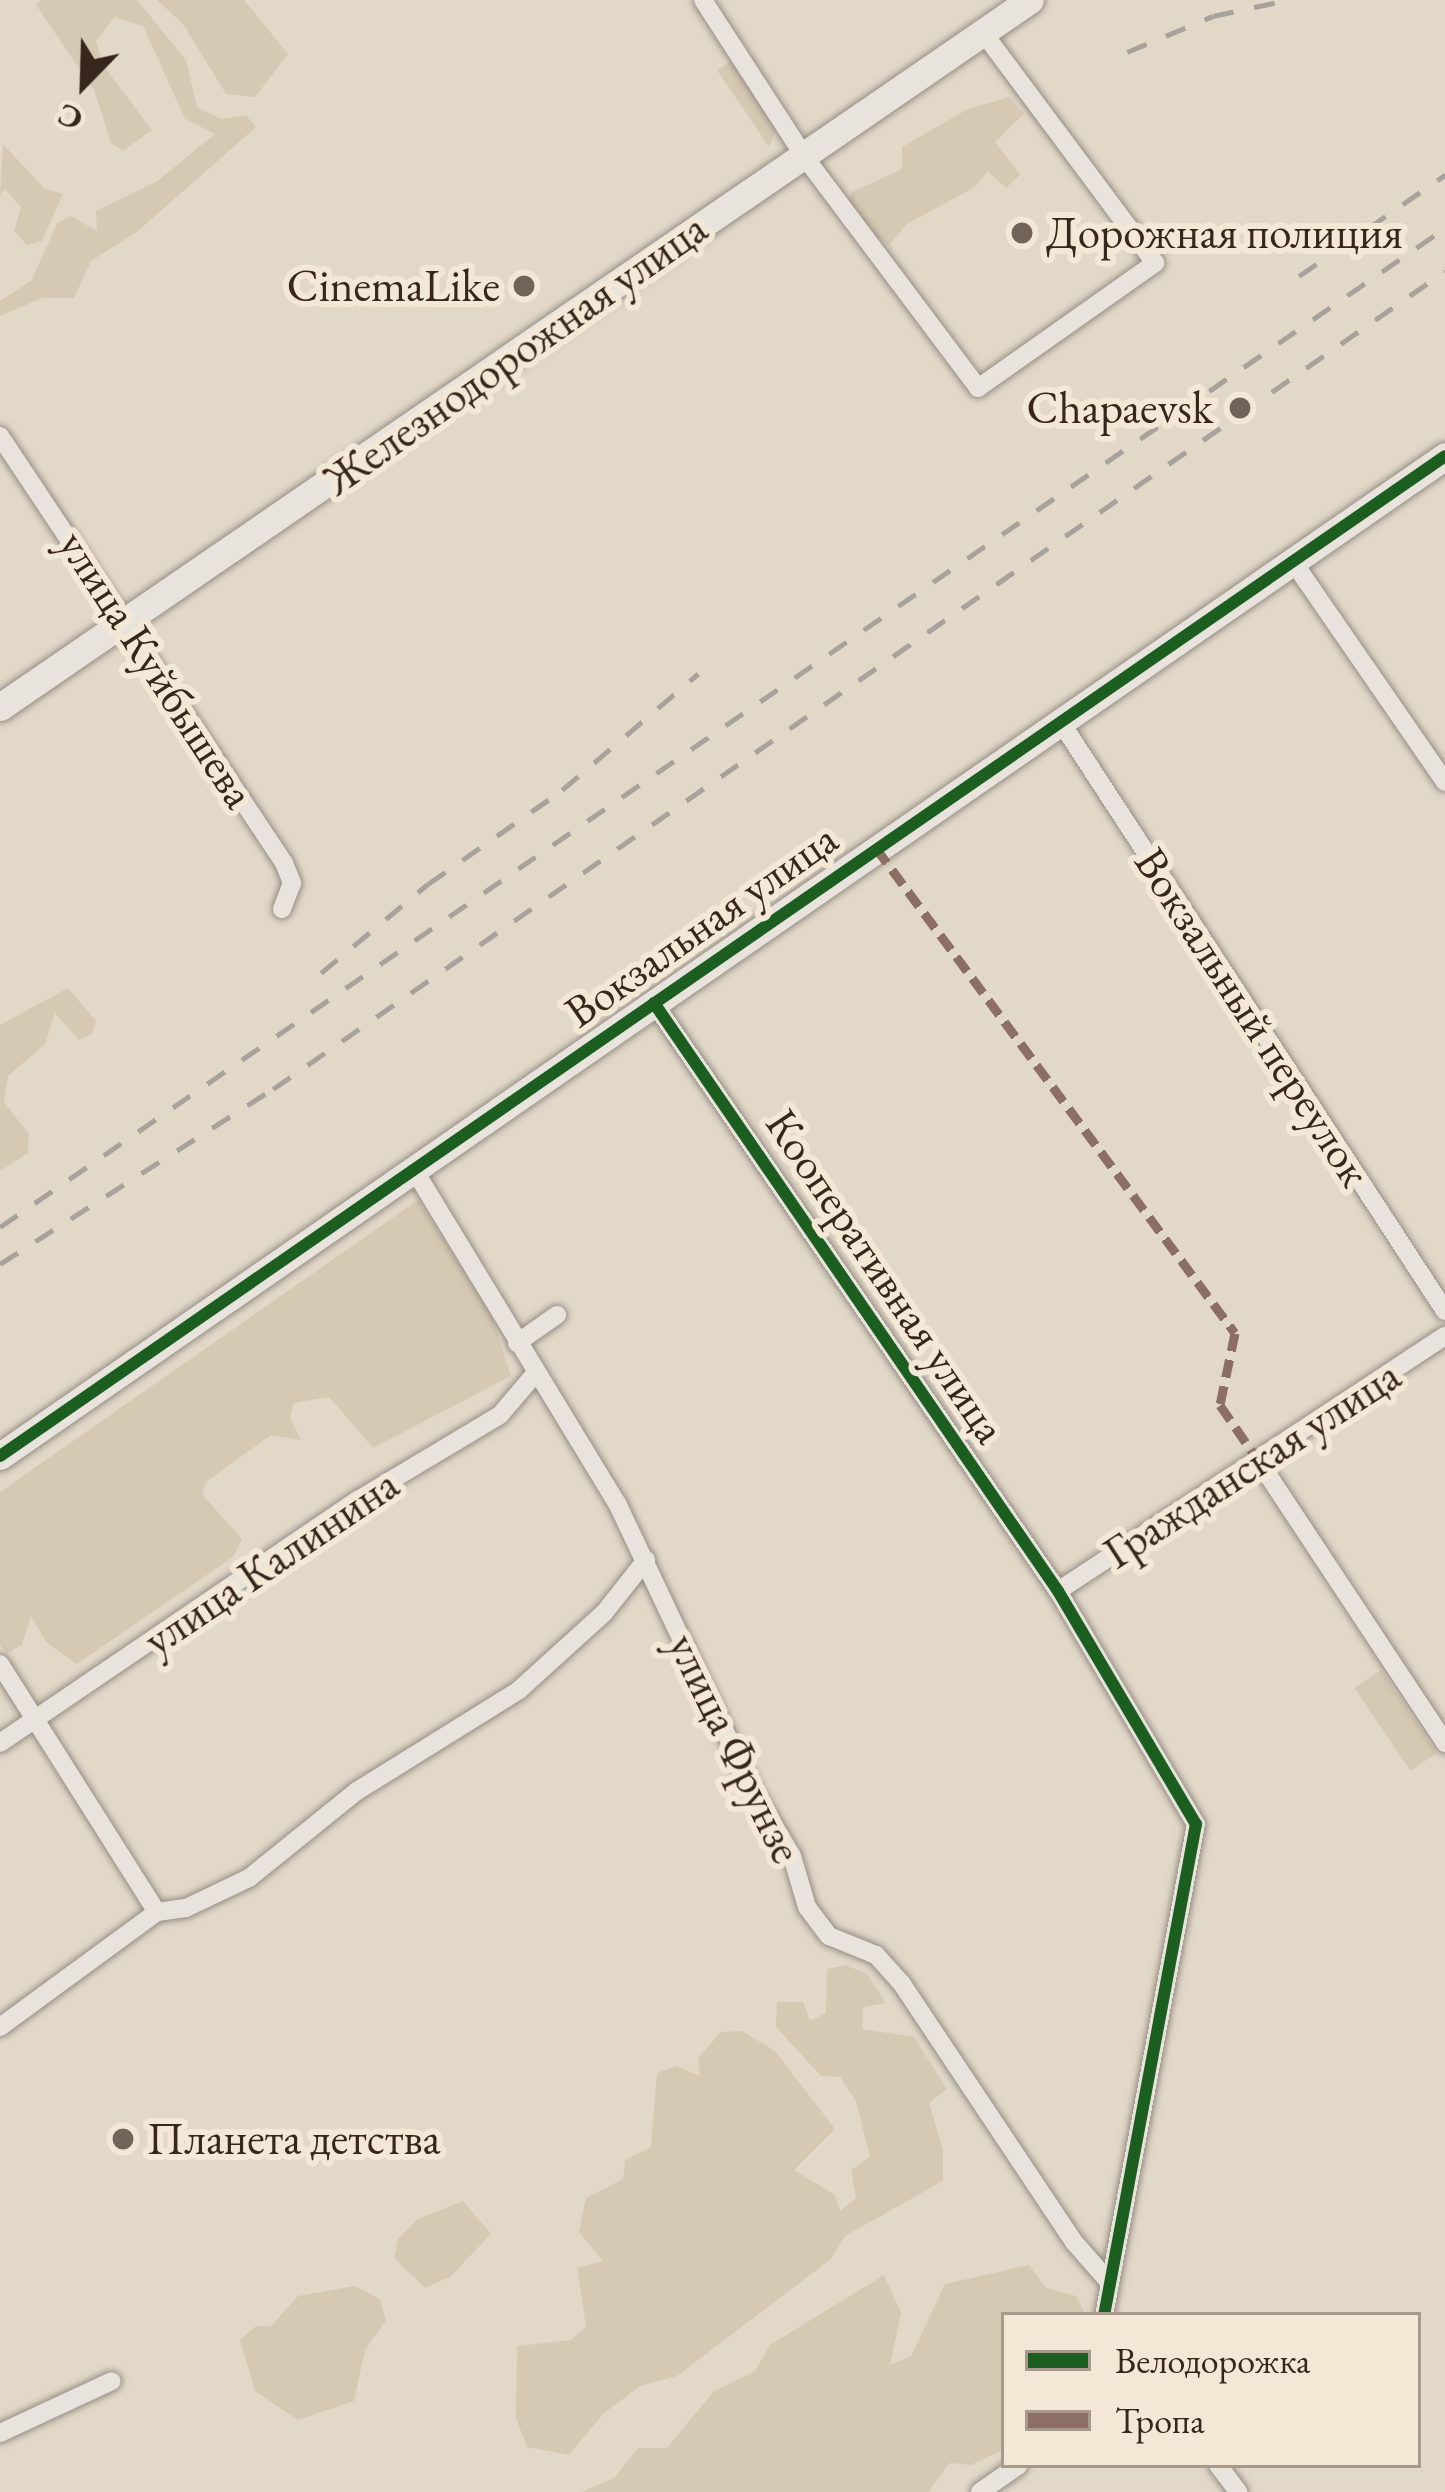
<!DOCTYPE html>
<meta charset="utf-8">
<style>
body{margin:0}
#map{position:relative;width:1445px;height:2492px;overflow:hidden;background:#e2d8c8;font-family:"EB Garamond",serif}
div>[style]{position:absolute}
[style*='--x']{left:calc(var(--x)*1px);top:calc(var(--y)*1px);width:calc(var(--w)*1px);rotate:calc(var(--a)*1deg)}
.green>*{inset:0;background:#d6c9b3;transform-origin:0 0}
.roads{filter:drop-shadow(0 0 3px #978f85) drop-shadow(0 0 3px #978f85)}
.street>*{height:18px;margin:-9px;padding:0 9px;transform-origin:9px;border-radius:9px;background:#e8e3dc}
.secondary>*{height:27px;margin:-13.5px;padding:0 13.5px;transform-origin:13.5px;border-radius:13.5px;background:#e8e3dc}
.rail>*{height:4.5px;margin-top:-2.25px;transform-origin:0;background:repeating-linear-gradient(90deg,#a8a29c 0 21px,transparent 0 42px)}
.quiet>*{height:9px;margin-top:-4.5px;transform-origin:0;background:repeating-linear-gradient(90deg,#8d6e63 0 18px,transparent 0 27px)}
.cycleway>*{height:12px;margin:-6px;padding:0 6px;transform-origin:6px;border-radius:6px;background:#1b5e20}
.dots>*{width:33px;height:33px;translate:-50% -50%;box-sizing:border-box;border:6px solid #f3e8d5;border-radius:50%}
span{translate:-50% -50%;white-space:nowrap;text-align:center;line-height:1.15;-webkit-text-stroke:12px #f3e8d5;paint-order:stroke}
.poi-label{font-size:45px;color:#36261b}
.left{translate:0 -50%;text-align:left}
.right{translate:-100% -50%;text-align:right}
.street-label{font-size:45px;color:#36261b}
.legend{position:absolute;left:1001px;top:2312px;width:420px;height:156px;box-sizing:border-box;background:#f3e8d5;border:3px solid #a79a8b;margin:0;padding:15px 21px;list-style:none;font-size:36px;color:#36261b}
.legend li{display:flex;align-items:center;gap:24px;height:60px}
.legend b{width:60px;border:3px solid #a79a8b}
.north{position:absolute;left:24px;top:24px;width:120px;height:120px;-webkit-text-stroke:9px #f3e8d5;paint-order:stroke;rotate:203deg;font-size:33px;font-weight:700;line-height:48px;text-align:center;color:#36261b}
.north::after{content:'';display:block;margin:auto;width:42px;height:54px;background:#36261b;clip-path:polygon(50% 0,100% 100%,50% 72%,0 100%)}
</style>
<div id="map">
<div class="green">
<div style="clip-path:polygon(40px 0,137px 0,186px 60px,197px 107px,221px 119px,246px 115px,256px 127px,138px 231px,91px 261px,74px 298px,42px 298px,0 316px,0 301px,32px 280px,57px 223px,71px 216px,97px 231px,96px 211px,156px 182px,215px 134px,185px 119px,143px 26px,115px 17px,96px 41px,103px 65px,152px 130px,123px 151px,111px 143px,94px 90px,36px 5px)"></div>
<div style="clip-path:polygon(157px 0,244px 0,288px 54px,255px 97px,226px 94px,183px 24px)"></div>
<div style="clip-path:polygon(731px 61px,776px 129px,769px 147px,717px 70px)"></div>
<div style="clip-path:polygon(1009px 97px,1024px 114px,995px 142px,1020px 175px,1006px 188px,988px 171px,975px 187px,907px 224px,889px 245px,870px 232px,848px 203px,852px 192px,902px 169px,902px 147px,966px 110px)"></div>
<div style="clip-path:polygon(3px 144px,44px 188px,63px 194px,42px 241px,27px 245px,14px 231px,21px 207px,5px 189px,0 195px)"></div>
<div style="clip-path:polygon(68px 988px,96px 1021px,92px 1034px,79px 1040px,55px 1013px,45px 1044px,8px 1076px,4px 1102px,29px 1134px,28px 1153px,0 1171px,0 1025px)"></div>
<div style="clip-path:polygon(418px 1200px,491px 1314px,511px 1376px,373px 1448px,329px 1397px,294px 1403px,290px 1418px,301px 1440px,271px 1435px,206px 1482px,202px 1494px,242px 1539px,233px 1557px,77px 1664px,46px 1642px,31px 1616px,22px 1645px,7px 1653px,0 1645px,0 1492px)"></div>
<div style="left:1381px;top:1670px;width:100px;height:32px;rotate:56deg"></div>
<div style="clip-path:polygon(847px 1965px,868px 1975px,886px 2003px,863px 2007px,862px 2029px,914px 2037px,947px 2089px,929px 2103px,943px 2149px,943px 2181px,845px 2236px,831px 2259px,677px 2376px,640px 2386px,603px 2414px,569px 2455px,527px 2447px,516px 2418px,517px 2346px,571px 2340px,586px 2326px,577px 2268px,603px 2261px,579px 2232px,586px 2198px,623px 2179px,625px 2160px,651px 2147px,657px 2073px,676px 2066px,700px 2076px,698px 2058px,721px 2032px,742px 2031px,775px 2051px,835px 2129px,794px 2170px,835px 2195px,840px 2211px,856px 2198px,851px 2170px,870px 2157px,856px 2101px,840px 2077px,821px 2076px,776px 2027px,777px 2002px,803px 2002px,810px 2021px,826px 2013px,827px 1969px)"></div>
<div style="clip-path:polygon(463px 2201px,491px 2234px,451px 2276px,425px 2288px,394px 2258px,398px 2239px,418px 2219px)"></div>
<div style="clip-path:polygon(1029px 2265px,1046px 2288px,1076px 2296px,1086px 2315px,1004px 2315px,1004px 2449px,971px 2465px,950px 2463px,928px 2492px,582px 2492px,614px 2478px,638px 2448px,667px 2448px,714px 2391px,755px 2371px,770px 2345px,884px 2275px,901px 2313px,890px 2365px,911px 2356px,945px 2284px)"></div>
<div style="clip-path:polygon(355px 2286px,380px 2299px,386px 2320px,365px 2350px,354px 2401px,298px 2420px,255px 2391px,240px 2340px,256px 2326px,271px 2326px,298px 2296px)"></div>
</div>
<div class="roads">
<div class="street">
<div style="--x:703;--y:0;--w:186;--a:57.1"></div>
<div style="--x:804;--y:156;--w:290;--a:53.1"></div>
<div style="--x:978;--y:388;--w:217;--a:-35.2"></div>
<div style="--x:1155;--y:263;--w:288;--a:-126.7"></div>
<div style="--x:0;--y:436;--w:513;--a:56.37"></div>
<div style="--x:284;--y:863;--w:22;--a:68"></div>
<div style="--x:292;--y:883;--w:28;--a:111"></div>
<div style="--x:1294;--y:563;--w:266;--a:55.4"></div>
<div style="--x:1062;--y:724;--w:701;--a:56.88"></div>
<div style="--x:654;--y:1003;--w:713;--a:55.51"></div>
<div style="--x:1058;--y:1591;--w:271;--a:59.4"></div>
<div style="--x:1196;--y:1824;--w:500;--a:100.6"></div>
<div style="--x:413;--y:1168;--w:392;--a:58.7"></div>
<div style="--x:617;--y:1503;--w:314;--a:64.7"></div>
<div style="--x:751;--y:1787;--w:80;--a:59.3"></div>
<div style="--x:792;--y:1856;--w:53;--a:73.6"></div>
<div style="--x:807;--y:1907;--w:36;--a:53"></div>
<div style="--x:829;--y:1936;--w:51;--a:22"></div>
<div style="--x:876;--y:1955;--w:39;--a:48"></div>
<div style="--x:902;--y:1984;--w:310;--a:56.3"></div>
<div style="--x:1074;--y:2242;--w:53;--a:48.8"></div>
<div style="--x:517;--y:1343;--w:49;--a:-35"></div>
<div style="--x:1260;--y:1463;--w:336;--a:56.5"></div>
<div style="--x:1058;--y:1591;--w:463;--a:-33.4"></div>
<div style="--x:0;--y:1664;--w:294;--a:57.7"></div>
<div style="--x:0;--y:1743;--w:433;--a:-34.2"></div>
<div style="--x:358;--y:1500;--w:165;--a:-30.9"></div>
<div style="--x:500;--y:1415;--w:52;--a:-49.6"></div>
<div style="--x:0;--y:2027;--w:195;--a:-36.2"></div>
<div style="--x:157;--y:1912;--w:29;--a:-8"></div>
<div style="--x:186;--y:1908;--w:70;--a:-25.5"></div>
<div style="--x:249;--y:1878;--w:139;--a:-38.9"></div>
<div style="--x:357;--y:1791;--w:191;--a:-31.9"></div>
<div style="--x:519;--y:1690;--w:115;--a:-42.2"></div>
<div style="--x:604;--y:1613;--w:68;--a:-51.6"></div>
<div style="--x:0;--y:2433;--w:123;--a:-24.9"></div>
<div style="--x:1218;--y:2465;--w:34;--a:53"></div>
<div style="--x:980;--y:2492;--w:47;--a:-34.7"></div>
</div>
<div class="secondary">
<div style="--x:0;--y:707;--w:1249;--a:-34.47"></div>
<div style="--x:0;--y:1456;--w:1757;--a:-34.68"></div>
</div>
</div>
<div class="rail">
<div style="--x:1127;--y:52;--w:93;--a:-22.7"></div>
<div style="--x:1213;--y:16;--w:76;--a:-12.2"></div>
<div style="--x:1299;--y:276;--w:178;--a:-34.7"></div>
<div style="--x:321;--y:973;--w:139;--a:-39.8"></div>
<div style="--x:428;--y:884;--w:164;--a:-35"></div>
<div style="--x:562;--y:790;--w:179;--a:-40.5"></div>
<div style="--x:0;--y:1227;--w:1757;--a:-34.66"></div>
<div style="--x:0;--y:1264;--w:324;--a:-32.7"></div>
<div style="--x:273;--y:1089;--w:1429;--a:-34.91"></div>
</div>
<div class="quiet">
<div style="--x:876;--y:848;--w:603;--a:53.49"></div>
<div style="--x:1235;--y:1333;--w:74;--a:101.8"></div>
<div style="--x:1220;--y:1405;--w:70;--a:55.4"></div>
</div>
<div class="cycleway">
<div style="--x:654;--y:1003;--w:713;--a:55.51"></div>
<div style="--x:1058;--y:1591;--w:271;--a:59.4"></div>
<div style="--x:1196;--y:1824;--w:500;--a:100.6"></div>
<div style="--x:0;--y:1456;--w:1757;--a:-34.68"></div>
</div>
<div class="dots">
<div style="left:1022px;top:233px;background:#726458"></div>
<div style="left:524px;top:286px;background:#726458"></div>
<div style="left:1240px;top:408px;background:#726458"></div>
<div style="left:123px;top:2139px;background:#726458"></div>
</div>
<div class="poi-label">
<span class="left" style="left:1046px;top:233px">Дорожная полиция</span>
<span class="right" style="left:500px;top:286px">CinemaLike</span>
<span class="right" style="left:1213px;top:408px">Chapaevsk</span>
<span class="left" style="left:147px;top:2139px">Планета детства</span>
</div>
<div class="street-label">
<span style="left:515px;top:354px;rotate:-35deg">Железнодорожная улица</span>
<span style="left:157px;top:669px;rotate:57deg">улица Куйбышева</span>
<span style="left:701px;top:925px;rotate:-35deg">Вокзальная улица</span>
<span style="left:1253px;top:1017px;rotate:57deg">Вокзальный переулок</span>
<span style="left:886px;top:1276px;rotate:56deg">Кооперативная улица</span>
<span style="left:1252px;top:1464px;rotate:-33deg">Гражданская улица</span>
<span style="left:271px;top:1562px;rotate:-34deg">улица Калинина</span>
<span style="left:735px;top:1748px;rotate:64deg">улица Фрунзе</span>
</div>
<ul class="legend">
<li><b style="height:15px;background:#1b5e20"></b>Велодорожка</li>
<li><b style="height:15px;background:#8d6e63"></b>Тропа</li>
</ul>
<div class="north">С</div>
</div>
